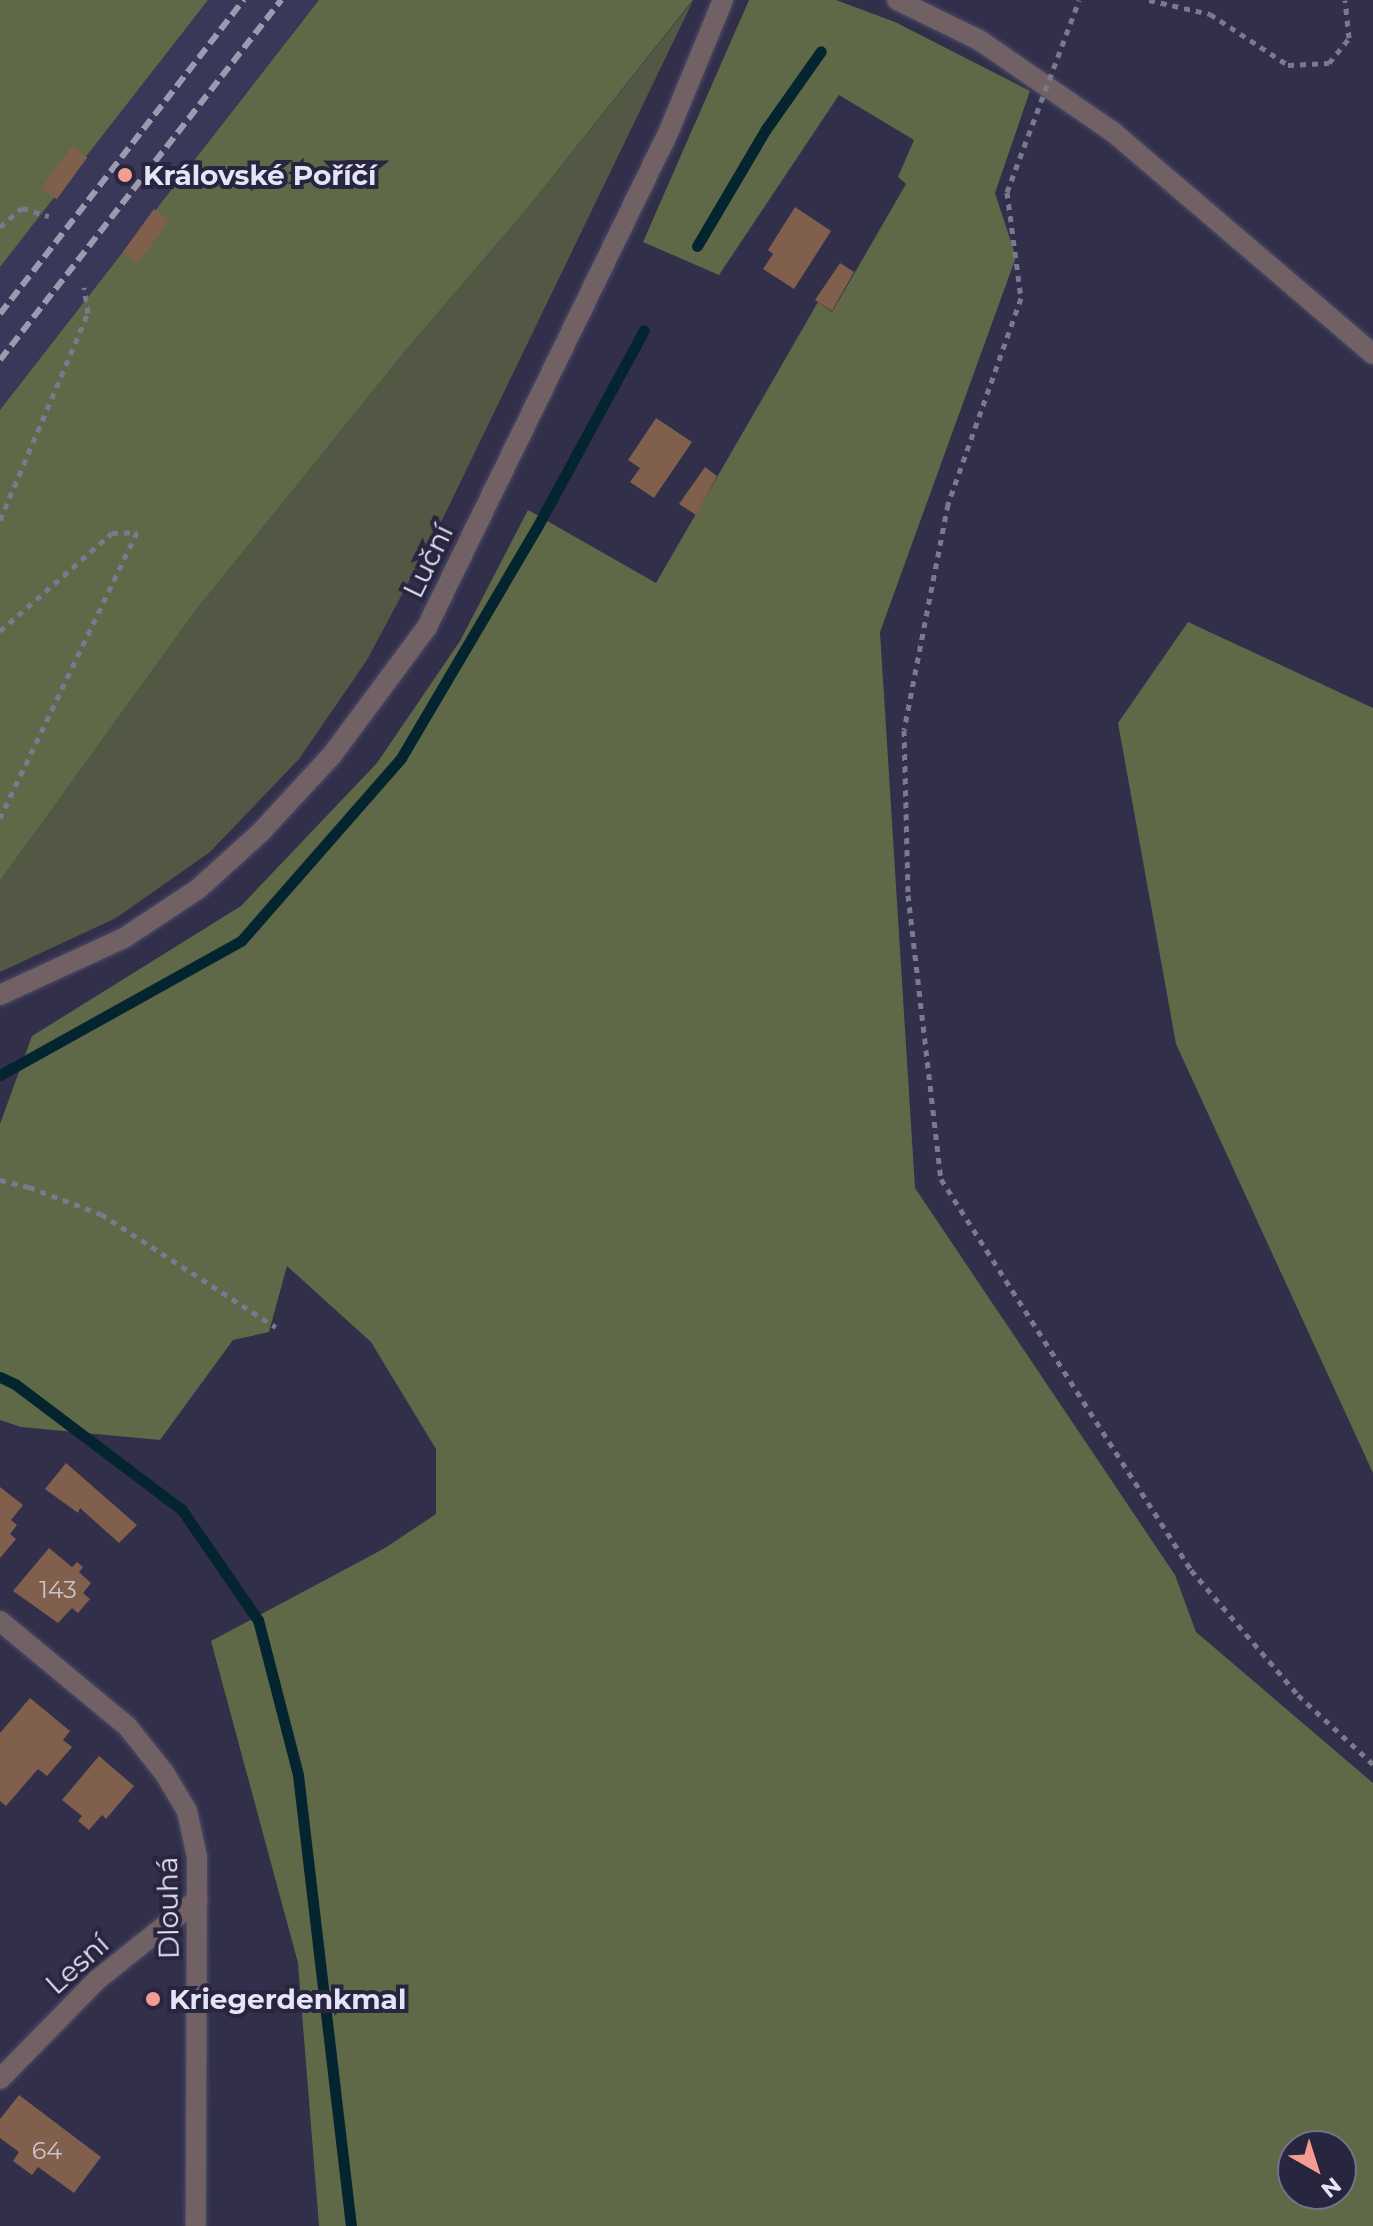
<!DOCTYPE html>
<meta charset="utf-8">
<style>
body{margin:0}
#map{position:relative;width:1373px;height:2226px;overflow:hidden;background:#312f4a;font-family:Montserrat,sans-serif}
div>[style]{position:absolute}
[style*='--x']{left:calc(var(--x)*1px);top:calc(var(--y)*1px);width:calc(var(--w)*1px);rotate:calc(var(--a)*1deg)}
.built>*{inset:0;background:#3a3858}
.green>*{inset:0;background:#525844}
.forest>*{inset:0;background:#5f6948}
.stream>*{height:11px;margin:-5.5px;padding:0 5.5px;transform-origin:5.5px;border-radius:5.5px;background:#04252f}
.building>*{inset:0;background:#805f4c;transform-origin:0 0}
.path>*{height:5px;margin-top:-2.5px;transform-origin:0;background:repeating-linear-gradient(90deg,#7a7990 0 6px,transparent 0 12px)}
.roads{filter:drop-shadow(0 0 2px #4e4c66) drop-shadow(0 0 2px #4e4c66)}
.minor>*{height:20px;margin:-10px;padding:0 10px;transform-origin:10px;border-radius:10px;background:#716165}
.tertiary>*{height:20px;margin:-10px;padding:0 10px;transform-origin:10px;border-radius:10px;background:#716165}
.rail>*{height:6px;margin-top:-3px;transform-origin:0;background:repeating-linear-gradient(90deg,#9b9aaf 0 12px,transparent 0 18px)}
.path-bridge>*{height:5px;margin-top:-2.5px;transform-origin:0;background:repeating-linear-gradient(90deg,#7a7990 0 6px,transparent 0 12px)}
.dots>*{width:22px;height:22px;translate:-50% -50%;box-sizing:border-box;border:4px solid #28253f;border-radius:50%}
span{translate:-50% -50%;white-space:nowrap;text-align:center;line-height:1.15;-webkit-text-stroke:8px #28253f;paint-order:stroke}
.number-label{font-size:24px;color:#ccc4cc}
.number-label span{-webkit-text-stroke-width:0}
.poi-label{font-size:28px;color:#e6e5f7;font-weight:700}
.left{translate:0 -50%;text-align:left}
.street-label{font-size:28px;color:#e6e5f7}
.north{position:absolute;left:1277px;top:2130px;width:80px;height:80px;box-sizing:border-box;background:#28253f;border:2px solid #747289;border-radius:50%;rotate:141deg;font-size:22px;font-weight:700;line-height:32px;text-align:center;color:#e6e5f7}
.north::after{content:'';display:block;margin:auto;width:28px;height:36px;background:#f59c92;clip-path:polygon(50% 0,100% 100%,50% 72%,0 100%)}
</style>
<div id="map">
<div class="built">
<div style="clip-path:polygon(208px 0,319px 0,0 410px,0 267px)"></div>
</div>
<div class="green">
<div style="clip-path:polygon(693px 1px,446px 512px,367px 660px,299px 759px,210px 852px,116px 918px,0 972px,0 881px,196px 610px,406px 350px,530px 205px)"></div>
</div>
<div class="forest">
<div style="clip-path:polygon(0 0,208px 0,0 267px)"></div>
<div style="clip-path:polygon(319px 0,693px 0,530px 205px,406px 350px,196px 610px,0 881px,0 410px)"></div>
<div style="clip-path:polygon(evenodd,749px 0,836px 0,895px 22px,1030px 91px,995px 193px,1016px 257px,880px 632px,915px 1188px,1175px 1575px,1196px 1632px,1373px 1783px,1373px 2226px,319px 2226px,298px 1963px,211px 1641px,385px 1548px,436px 1514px,436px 1449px,371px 1342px,287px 1266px,269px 1332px,233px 1340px,160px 1440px,21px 1427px,0 1420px,0 1124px,32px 1036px,241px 906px,377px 763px,460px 641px,528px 510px,656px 583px,818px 302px,832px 312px,906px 184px,898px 177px,914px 140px,839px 95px,719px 275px,643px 242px,749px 0,1293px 2146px,1341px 2146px,1341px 2194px,1293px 2194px,1293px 2146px)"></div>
<div style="clip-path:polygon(1188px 622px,1373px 708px,1373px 1473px,1176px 1044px,1118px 723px)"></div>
</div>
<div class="stream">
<div style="--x:697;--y:246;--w:136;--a:-59.5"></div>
<div style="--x:766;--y:129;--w:95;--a:-54.8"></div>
<div style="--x:0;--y:1075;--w:276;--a:-29.1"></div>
<div style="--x:241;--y:941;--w:243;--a:-48.8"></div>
<div style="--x:401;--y:758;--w:266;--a:-59.5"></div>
<div style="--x:536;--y:529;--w:226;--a:-61.5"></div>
<div style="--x:0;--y:1377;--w:17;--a:25"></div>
<div style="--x:15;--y:1384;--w:209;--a:37"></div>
<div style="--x:182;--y:1510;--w:134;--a:55.4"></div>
<div style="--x:258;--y:1620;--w:160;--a:75.5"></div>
<div style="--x:298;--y:1775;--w:454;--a:83.3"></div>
</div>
<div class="building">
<div style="left:72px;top:146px;width:19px;height:52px;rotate:36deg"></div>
<div style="clip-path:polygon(795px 207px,831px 231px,794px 289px,763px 269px,773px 254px,768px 250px)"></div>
<div style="left:154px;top:209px;width:19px;height:53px;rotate:36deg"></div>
<div style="clip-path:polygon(840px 263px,854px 272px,832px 311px,815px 300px)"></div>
<div style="clip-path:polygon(656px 418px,692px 442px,654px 498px,630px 482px,640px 468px,628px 460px)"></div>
<div style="clip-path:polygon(705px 467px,717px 476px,696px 515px,679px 504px)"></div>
<div style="clip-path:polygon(66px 1463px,137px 1525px,119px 1543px,80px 1508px,78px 1513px,45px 1489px)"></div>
<div style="clip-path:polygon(0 1487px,23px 1505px,11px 1520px,17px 1525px,10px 1534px,16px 1539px,0 1558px)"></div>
<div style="clip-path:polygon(49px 1548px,72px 1567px,77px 1562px,83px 1567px,79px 1572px,91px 1583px,83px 1593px,90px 1599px,78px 1613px,72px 1608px,58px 1623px,13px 1591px)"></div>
<div style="clip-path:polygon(30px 1698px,70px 1731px,63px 1740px,72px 1747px,47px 1776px,38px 1769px,6px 1806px,0 1801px,0 1733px)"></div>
<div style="clip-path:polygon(99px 1756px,134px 1786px,106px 1819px,102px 1815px,89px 1830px,78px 1821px,82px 1816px,62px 1800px)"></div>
<div style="clip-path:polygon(19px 2095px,101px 2157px,74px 2193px,38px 2167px,32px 2175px,13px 2161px,19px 2152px,0 2138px,0 2119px)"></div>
</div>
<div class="path">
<div style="--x:1149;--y:0;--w:63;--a:12.9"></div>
<div style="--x:1210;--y:14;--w:93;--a:33.2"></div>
<div style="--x:1288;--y:65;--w:41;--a:-2.8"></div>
<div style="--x:1329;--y:63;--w:32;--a:-51"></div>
<div style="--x:1349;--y:38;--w:38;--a:-96"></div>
<div style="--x:1007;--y:192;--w:107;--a:82.5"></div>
<div style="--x:1021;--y:298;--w:219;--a:109.5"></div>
<div style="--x:948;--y:504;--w:230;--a:101"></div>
<div style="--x:904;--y:730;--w:165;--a:88.6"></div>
<div style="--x:908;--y:895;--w:286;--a:83.4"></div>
<div style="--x:941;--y:1179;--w:464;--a:57.4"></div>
<div style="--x:1191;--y:1570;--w:165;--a:49.4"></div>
<div style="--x:1298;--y:1695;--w:102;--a:42.6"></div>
<div style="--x:0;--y:227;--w:29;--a:-41"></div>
<div style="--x:22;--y:208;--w:28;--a:17"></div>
<div style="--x:0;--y:520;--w:225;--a:-67"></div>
<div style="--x:88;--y:313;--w:26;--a:-99"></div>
<div style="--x:0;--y:631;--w:149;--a:-41.2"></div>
<div style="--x:112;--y:533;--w:25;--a:-2"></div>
<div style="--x:137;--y:532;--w:317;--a:115.6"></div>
<div style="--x:0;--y:1180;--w:30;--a:14"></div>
<div style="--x:29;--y:1187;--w:77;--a:20.6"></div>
<div style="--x:101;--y:1214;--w:208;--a:32.9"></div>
</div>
<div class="roads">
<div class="minor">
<div style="--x:0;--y:995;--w:136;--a:-24.7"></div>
<div style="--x:124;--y:938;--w:89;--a:-33.5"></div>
<div style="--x:198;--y:889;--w:84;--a:-42.1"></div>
<div style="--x:260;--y:833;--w:106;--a:-47.3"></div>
<div style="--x:332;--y:755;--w:159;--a:-53.4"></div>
<div style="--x:427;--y:627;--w:552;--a:-63.99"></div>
<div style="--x:669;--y:131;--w:142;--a:-67.6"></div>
<div style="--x:0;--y:1621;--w:165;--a:39.6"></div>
<div style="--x:127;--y:1726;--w:61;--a:51.6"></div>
<div style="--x:165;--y:1774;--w:43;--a:59.3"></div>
<div style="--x:187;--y:1811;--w:47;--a:77.7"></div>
<div style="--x:197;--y:1857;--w:369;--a:90.2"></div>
<div style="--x:0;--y:2079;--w:139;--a:-45.6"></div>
<div style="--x:97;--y:1980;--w:129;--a:-38.7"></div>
</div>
<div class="tertiary">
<div style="--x:897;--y:0;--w:91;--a:26"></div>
<div style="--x:979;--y:40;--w:163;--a:34.5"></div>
<div style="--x:1113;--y:132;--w:342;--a:40.5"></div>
</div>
</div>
<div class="rail">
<div style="--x:0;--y:314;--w:398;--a:-52.2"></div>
<div style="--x:0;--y:360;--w:457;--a:-52"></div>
</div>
<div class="path-bridge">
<div style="--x:1007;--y:192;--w:205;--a:-69.4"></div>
</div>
<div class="dots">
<div style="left:125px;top:175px;background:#f59c92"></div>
<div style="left:153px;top:1999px;background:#f59c92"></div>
</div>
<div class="number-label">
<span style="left:58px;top:1590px">143</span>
<span style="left:47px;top:2151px">64</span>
</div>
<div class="poi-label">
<span class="left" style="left:143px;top:175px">Královské Poříčí</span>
<span class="left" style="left:169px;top:1999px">Kriegerdenkmal</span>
</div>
<div class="street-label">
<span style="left:428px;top:561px;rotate:-64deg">Luční</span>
<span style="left:168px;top:1908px;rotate:-91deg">Dlouhá</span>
<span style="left:77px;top:1964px;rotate:-42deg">Lesní</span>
</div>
<div class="north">N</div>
</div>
